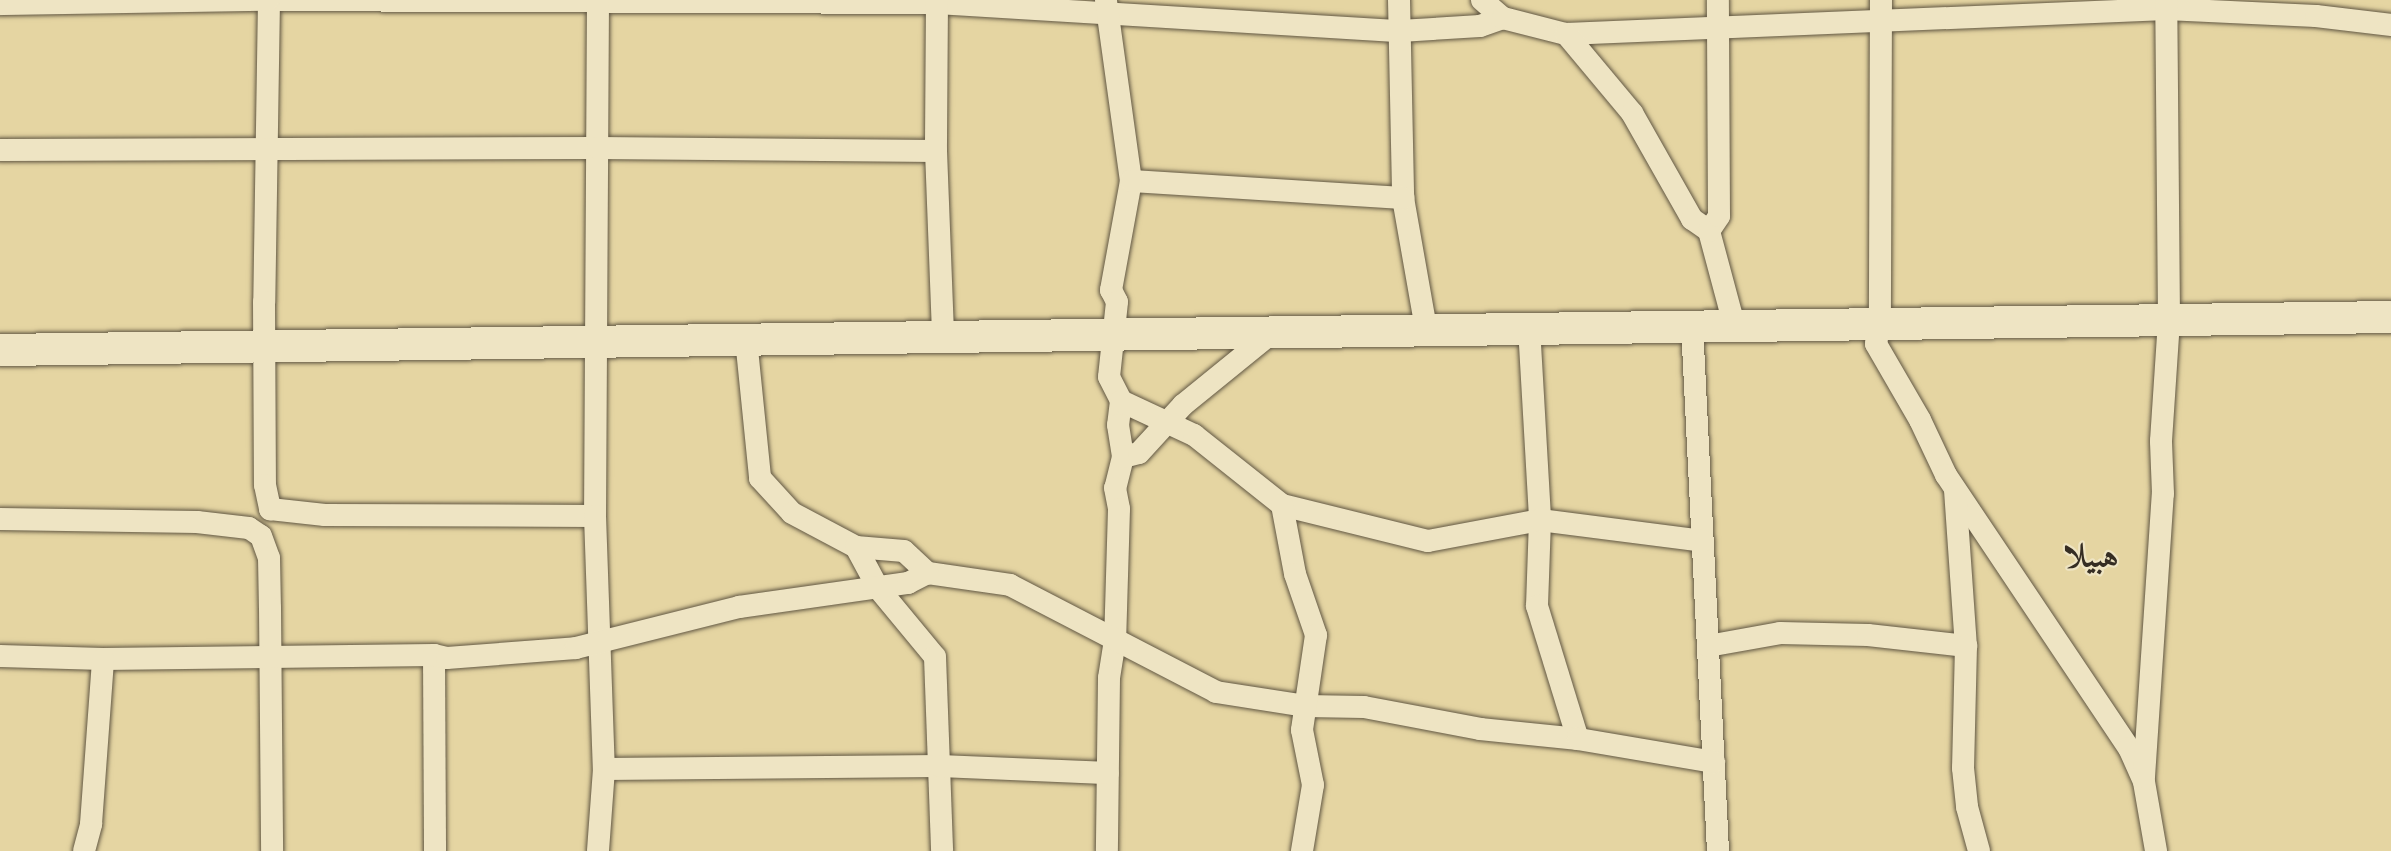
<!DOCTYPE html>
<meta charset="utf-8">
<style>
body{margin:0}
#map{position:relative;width:2391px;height:851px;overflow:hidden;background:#e5d5a2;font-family:"IM FELL DW Pica",Amiri,serif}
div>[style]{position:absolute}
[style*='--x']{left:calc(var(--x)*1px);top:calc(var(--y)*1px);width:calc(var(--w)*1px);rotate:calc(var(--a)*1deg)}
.roads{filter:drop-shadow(0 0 2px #615743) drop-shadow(0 0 2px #615743)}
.street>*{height:22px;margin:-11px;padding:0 11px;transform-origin:11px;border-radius:11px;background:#eee4c3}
.secondary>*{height:32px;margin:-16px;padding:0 16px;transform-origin:16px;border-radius:16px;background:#eee4c3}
span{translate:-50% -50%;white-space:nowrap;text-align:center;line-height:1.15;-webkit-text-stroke:4.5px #eee4c3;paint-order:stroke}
.town-label{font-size:34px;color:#352d23;font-weight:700}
</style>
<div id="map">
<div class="roads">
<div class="street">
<div style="--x:269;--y:0;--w:668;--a:0.26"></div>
<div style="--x:937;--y:3;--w:464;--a:3.5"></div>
<div style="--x:1400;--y:31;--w:80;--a:-3.6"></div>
<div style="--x:1480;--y:26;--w:24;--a:-19"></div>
<div style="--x:269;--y:0;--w:302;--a:90.9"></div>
<div style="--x:264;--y:302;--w:183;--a:89.7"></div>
<div style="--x:265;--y:485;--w:25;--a:78"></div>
<div style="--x:270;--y:509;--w:55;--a:6.2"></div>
<div style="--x:325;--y:515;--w:270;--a:0.2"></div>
<div style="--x:598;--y:0;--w:516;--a:90.33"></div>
<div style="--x:595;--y:516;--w:253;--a:88"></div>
<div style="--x:604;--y:769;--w:82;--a:94.2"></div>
<div style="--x:937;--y:0;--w:151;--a:90.4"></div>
<div style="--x:936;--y:151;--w:185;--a:87.8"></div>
<div style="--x:1399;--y:0;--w:198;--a:88.8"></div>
<div style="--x:1403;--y:198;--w:133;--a:80"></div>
<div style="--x:1482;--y:0;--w:28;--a:41"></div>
<div style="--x:1503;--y:18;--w:65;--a:14.3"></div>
<div style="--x:1566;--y:34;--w:601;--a:-2.39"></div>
<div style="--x:2166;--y:9;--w:150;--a:2.7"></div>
<div style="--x:2316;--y:16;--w:76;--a:6.8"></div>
<div style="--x:1881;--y:0;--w:323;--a:90.2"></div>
<div style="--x:1880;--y:323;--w:21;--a:101"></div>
<div style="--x:1876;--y:344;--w:88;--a:59.9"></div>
<div style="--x:1920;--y:420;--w:61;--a:64.7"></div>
<div style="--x:1946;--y:475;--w:329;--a:56.2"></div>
<div style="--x:2129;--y:748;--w:37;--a:66"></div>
<div style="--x:2144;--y:782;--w:70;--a:80.1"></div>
<div style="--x:1106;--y:1;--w:182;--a:82.1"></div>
<div style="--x:1131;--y:181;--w:111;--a:100.4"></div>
<div style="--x:1111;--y:290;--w:13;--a:63"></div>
<div style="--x:1117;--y:302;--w:75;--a:96.1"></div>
<div style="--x:1109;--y:377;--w:27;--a:63"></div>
<div style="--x:1121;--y:401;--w:24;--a:97"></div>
<div style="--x:1118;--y:425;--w:32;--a:81"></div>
<div style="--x:1123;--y:457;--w:32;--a:104"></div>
<div style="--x:1115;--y:488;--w:21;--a:79"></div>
<div style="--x:1119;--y:509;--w:131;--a:91.7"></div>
<div style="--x:1115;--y:640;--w:38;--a:99"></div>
<div style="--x:1109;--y:678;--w:173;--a:90.7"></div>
<div style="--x:0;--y:4;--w:268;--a:-0.9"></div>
<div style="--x:1566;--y:34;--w:103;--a:50.1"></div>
<div style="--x:1632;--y:113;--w:122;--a:60.5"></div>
<div style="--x:1692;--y:219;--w:21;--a:35"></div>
<div style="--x:1709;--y:231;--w:96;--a:75"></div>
<div style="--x:0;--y:150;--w:598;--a:-0.19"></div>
<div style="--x:598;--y:148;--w:338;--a:0.5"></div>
<div style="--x:1131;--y:181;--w:273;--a:3.6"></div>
<div style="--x:1709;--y:231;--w:18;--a:-56"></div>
<div style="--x:1719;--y:216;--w:216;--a:-90.3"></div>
<div style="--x:1692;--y:325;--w:527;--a:87.17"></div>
<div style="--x:1529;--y:327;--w:193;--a:86.7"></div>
<div style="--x:1540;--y:520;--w:86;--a:92"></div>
<div style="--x:1537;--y:606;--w:139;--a:72.9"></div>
<div style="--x:746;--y:339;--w:140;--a:84.2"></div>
<div style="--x:760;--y:478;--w:47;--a:47.6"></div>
<div style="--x:792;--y:513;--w:72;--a:28"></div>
<div style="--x:856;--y:547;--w:48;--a:4.8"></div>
<div style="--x:904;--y:551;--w:33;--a:43"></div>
<div style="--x:928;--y:573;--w:83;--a:8.3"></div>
<div style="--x:1010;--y:585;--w:232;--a:27.4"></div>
<div style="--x:1216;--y:692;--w:90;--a:8.9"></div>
<div style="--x:1305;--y:706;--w:59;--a:1"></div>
<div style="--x:1364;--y:707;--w:118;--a:10.7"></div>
<div style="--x:1480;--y:729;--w:99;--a:5.8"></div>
<div style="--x:1578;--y:739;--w:138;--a:9.6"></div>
<div style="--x:1121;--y:401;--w:81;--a:25"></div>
<div style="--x:1194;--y:435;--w:112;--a:38.5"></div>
<div style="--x:1282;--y:505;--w:150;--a:13.9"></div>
<div style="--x:1428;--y:541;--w:114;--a:-10.6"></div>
<div style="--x:1540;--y:520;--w:164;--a:7.3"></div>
<div style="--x:1123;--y:457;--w:16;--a:-14"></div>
<div style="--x:1139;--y:453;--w:65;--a:-47.5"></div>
<div style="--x:1183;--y:405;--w:117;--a:-39.1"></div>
<div style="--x:1955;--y:490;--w:156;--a:86"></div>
<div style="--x:1282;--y:505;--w:70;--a:79.3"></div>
<div style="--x:1295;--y:574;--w:65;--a:71"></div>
<div style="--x:1316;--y:635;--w:96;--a:98.4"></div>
<div style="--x:1302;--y:730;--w:56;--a:78.7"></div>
<div style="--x:1313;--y:785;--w:67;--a:99.5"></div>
<div style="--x:0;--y:519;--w:197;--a:0.9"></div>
<div style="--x:197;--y:522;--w:52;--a:6.6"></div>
<div style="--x:249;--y:528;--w:14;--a:34"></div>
<div style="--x:261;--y:536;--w:23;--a:70"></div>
<div style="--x:269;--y:558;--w:50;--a:88.9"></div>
<div style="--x:270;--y:608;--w:243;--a:89.5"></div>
<div style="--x:856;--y:547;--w:47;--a:61.8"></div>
<div style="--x:878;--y:588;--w:89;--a:50.4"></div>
<div style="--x:935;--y:657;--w:194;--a:87.9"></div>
<div style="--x:1708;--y:646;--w:73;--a:-10.2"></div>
<div style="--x:1780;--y:633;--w:88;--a:1.3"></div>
<div style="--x:1868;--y:635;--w:99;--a:6.4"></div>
<div style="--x:1966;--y:646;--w:122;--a:91.4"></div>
<div style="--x:1963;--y:768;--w:39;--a:84"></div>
<div style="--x:1967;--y:807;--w:46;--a:74.7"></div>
<div style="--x:434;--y:655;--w:196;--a:89.7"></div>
<div style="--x:0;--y:656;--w:103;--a:1.7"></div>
<div style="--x:103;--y:659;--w:331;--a:-0.7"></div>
<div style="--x:434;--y:655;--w:13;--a:13"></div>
<div style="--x:447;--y:658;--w:129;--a:-4.4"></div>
<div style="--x:576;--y:648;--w:168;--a:-14.1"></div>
<div style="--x:739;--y:607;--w:171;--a:-8.1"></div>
<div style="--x:908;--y:583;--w:22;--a:-27"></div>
<div style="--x:604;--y:769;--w:336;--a:-0.5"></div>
<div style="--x:940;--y:766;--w:168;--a:2.4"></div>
<div style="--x:2144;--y:777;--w:284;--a:-86.2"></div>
<div style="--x:2163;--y:494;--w:53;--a:-92.2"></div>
<div style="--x:2161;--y:441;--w:122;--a:-86.2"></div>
<div style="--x:2169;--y:319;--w:319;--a:-90.5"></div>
<div style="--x:84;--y:851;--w:28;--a:-75"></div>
<div style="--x:91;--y:824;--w:165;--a:-85.8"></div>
</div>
<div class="secondary">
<div style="--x:0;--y:350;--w:2391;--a:-0.79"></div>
</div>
</div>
<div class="town-label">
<span style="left:2091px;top:557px">هبيلا</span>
</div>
</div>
